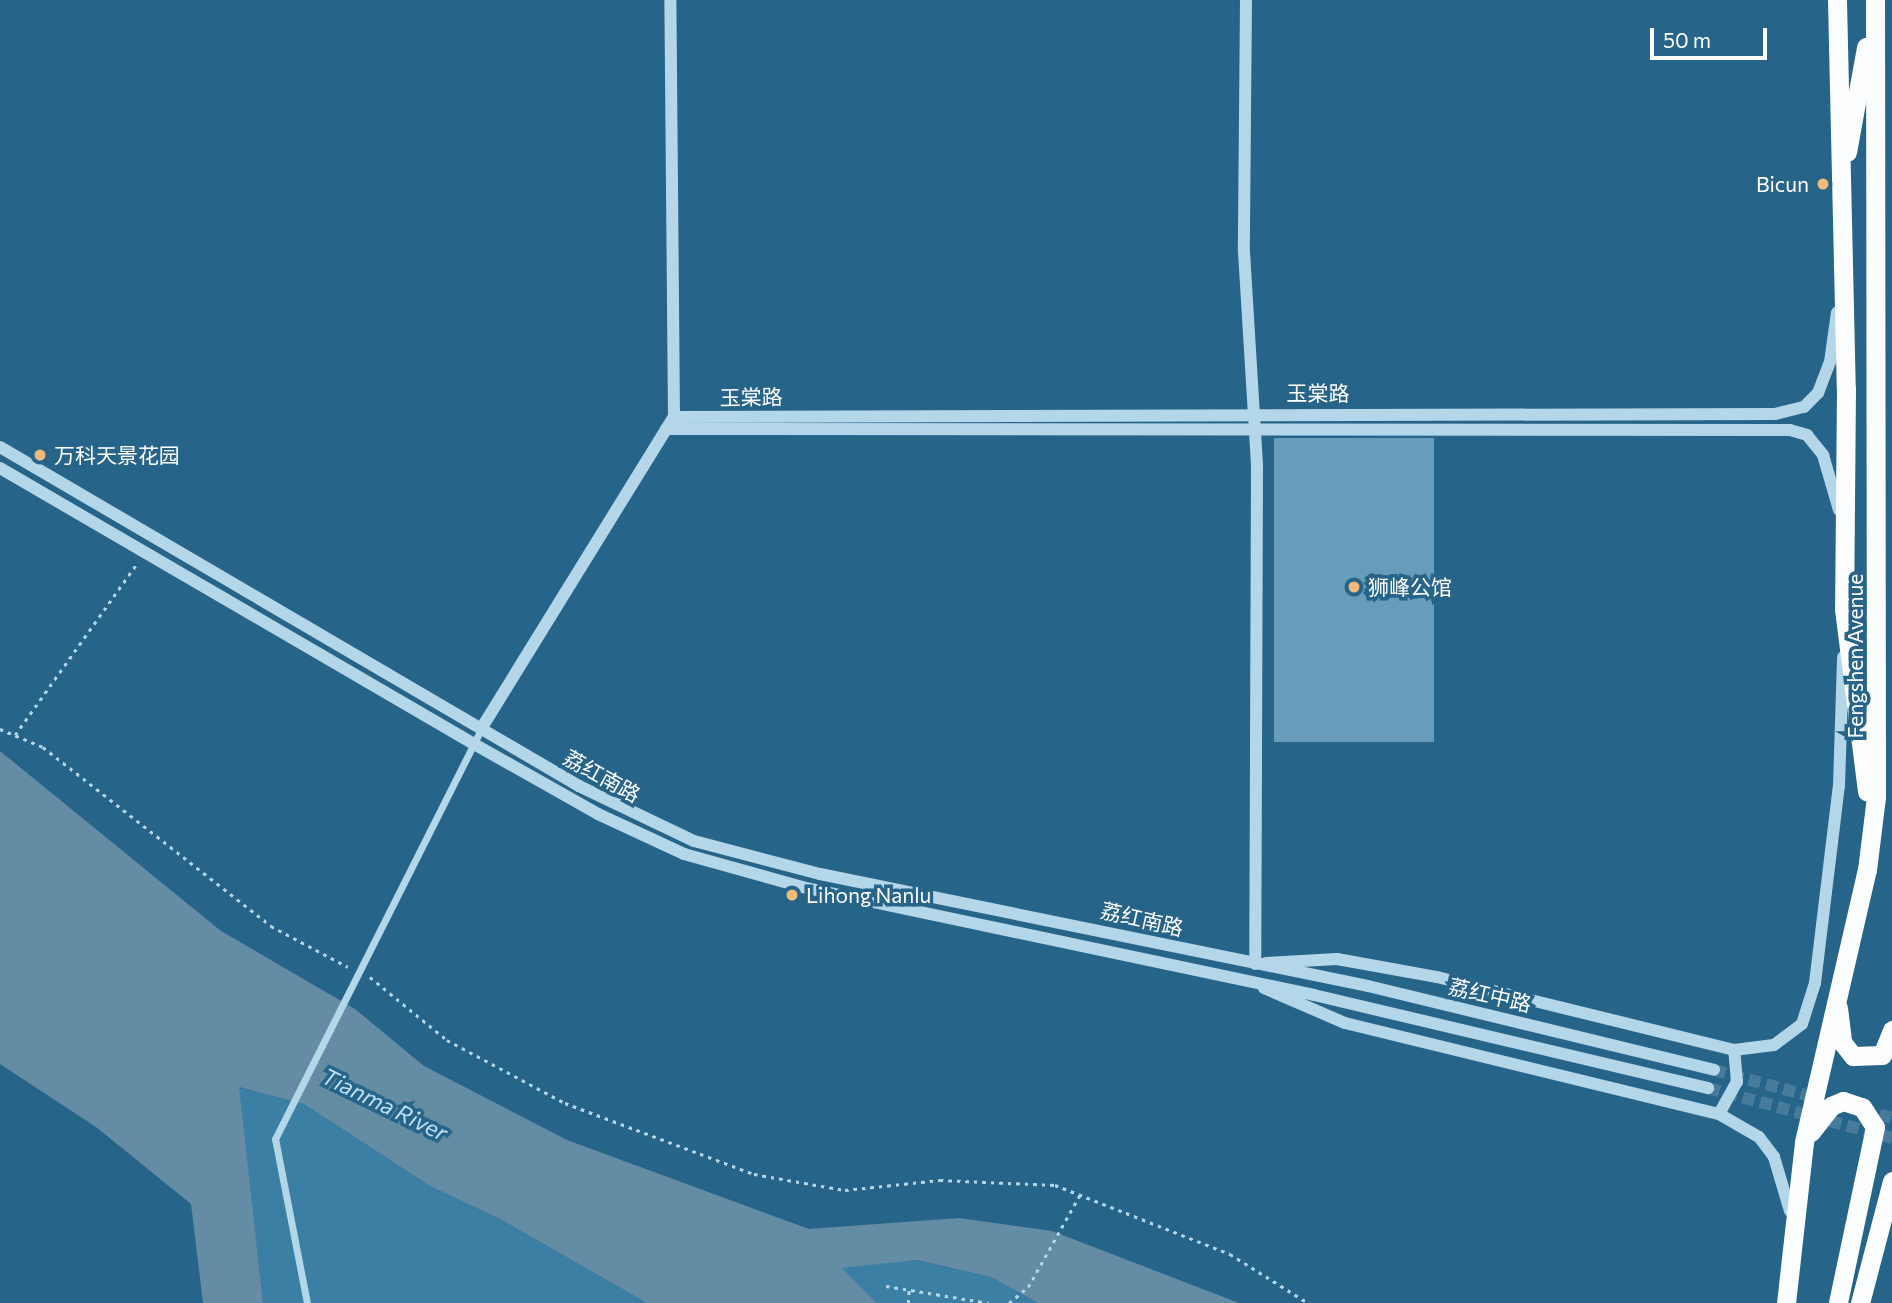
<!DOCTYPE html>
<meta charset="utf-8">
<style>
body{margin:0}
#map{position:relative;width:1892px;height:1303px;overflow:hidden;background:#276489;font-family:Commissioner,"Noto Sans SC",sans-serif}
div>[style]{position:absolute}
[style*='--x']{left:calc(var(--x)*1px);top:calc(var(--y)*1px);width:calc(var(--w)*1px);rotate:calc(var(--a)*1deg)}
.green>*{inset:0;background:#3c7fa5}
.water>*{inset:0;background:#648ca4}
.building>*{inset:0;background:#689cbb;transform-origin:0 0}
.tertiary-tunnel>*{height:12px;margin-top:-6px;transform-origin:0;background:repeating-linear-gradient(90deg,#477b9b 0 12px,transparent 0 18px)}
.path>*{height:2.5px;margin-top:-1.25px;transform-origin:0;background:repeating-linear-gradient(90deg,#b4d6e9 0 3.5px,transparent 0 8.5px)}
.minor>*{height:7px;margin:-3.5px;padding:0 3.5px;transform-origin:3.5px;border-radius:3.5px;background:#b4d6e9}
.tertiary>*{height:12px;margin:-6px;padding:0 6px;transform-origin:6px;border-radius:6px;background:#b4d6e9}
.trunk>*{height:19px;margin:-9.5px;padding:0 9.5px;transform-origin:9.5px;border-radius:9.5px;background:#fbfdfe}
.dots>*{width:19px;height:19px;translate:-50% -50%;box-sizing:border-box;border:4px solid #276489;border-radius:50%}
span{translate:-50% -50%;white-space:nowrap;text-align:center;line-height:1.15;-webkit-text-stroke:7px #276489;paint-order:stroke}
.poi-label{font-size:21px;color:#fff}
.right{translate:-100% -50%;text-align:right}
.left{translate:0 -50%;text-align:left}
.street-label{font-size:21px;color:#fff}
.water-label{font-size:23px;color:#c0dff0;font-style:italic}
.scale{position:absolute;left:1650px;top:28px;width:117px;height:32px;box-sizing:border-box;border:4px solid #fff;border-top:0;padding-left:9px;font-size:21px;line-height:24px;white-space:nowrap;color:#fff;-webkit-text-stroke:5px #276489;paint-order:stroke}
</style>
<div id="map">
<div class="green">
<div style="clip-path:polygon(238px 1087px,304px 1104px,430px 1186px,500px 1219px,647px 1303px,263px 1303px)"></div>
<div style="clip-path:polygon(917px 1260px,991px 1277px,1038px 1303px,877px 1303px,841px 1267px)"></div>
</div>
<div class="water">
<div style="clip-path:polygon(0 751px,221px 931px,355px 1009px,424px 1066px,567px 1140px,809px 1229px,959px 1218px,1052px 1231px,1239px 1303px,1038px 1303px,991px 1277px,917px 1260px,842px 1268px,877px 1303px,647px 1303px,500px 1219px,430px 1186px,304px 1104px,239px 1087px,263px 1303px,203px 1303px,191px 1204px,96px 1127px,0 1064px)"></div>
</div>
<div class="building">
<div style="left:1274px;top:438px;width:160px;height:304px"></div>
</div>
<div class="tertiary-tunnel">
<div style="--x:1714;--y:1070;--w:111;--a:15.2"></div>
<div style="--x:1708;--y:1088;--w:191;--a:15.2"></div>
<div style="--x:1862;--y:1110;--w:31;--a:15"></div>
</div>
<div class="path">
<div style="--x:0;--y:729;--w:47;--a:22.7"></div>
<div style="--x:43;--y:747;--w:290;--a:38.1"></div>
<div style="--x:271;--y:926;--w:87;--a:28"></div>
<div style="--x:15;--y:735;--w:209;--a:-54.6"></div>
<div style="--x:370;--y:977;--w:99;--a:39.3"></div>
<div style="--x:447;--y:1040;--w:134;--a:28.1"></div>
<div style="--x:565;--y:1103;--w:202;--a:20.6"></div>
<div style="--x:754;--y:1174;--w:92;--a:10"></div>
<div style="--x:845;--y:1190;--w:96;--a:-6"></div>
<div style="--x:940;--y:1180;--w:115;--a:2.5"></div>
<div style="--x:1055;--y:1185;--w:188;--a:21.5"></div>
<div style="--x:1230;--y:1254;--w:92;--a:32.1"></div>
<div style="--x:886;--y:1286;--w:104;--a:9.4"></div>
<div style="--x:908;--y:1303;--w:14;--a:-86"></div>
<div style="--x:1009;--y:1303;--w:25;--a:-40"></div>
<div style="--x:1028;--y:1287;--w:110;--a:-60.6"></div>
</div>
<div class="minor">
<div style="--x:307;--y:1303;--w:167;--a:-101"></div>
<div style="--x:275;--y:1139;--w:459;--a:-63.3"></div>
</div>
<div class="tertiary">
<div style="--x:1246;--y:0;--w:252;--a:90.5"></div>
<div style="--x:1244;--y:252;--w:214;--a:86.5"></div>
<div style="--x:1257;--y:466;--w:498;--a:90.2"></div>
<div style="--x:674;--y:417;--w:1101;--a:-0.16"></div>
<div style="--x:1775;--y:414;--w:30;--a:-14"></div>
<div style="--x:1804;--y:407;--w:20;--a:-45"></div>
<div style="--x:1818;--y:393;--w:33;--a:-69"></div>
<div style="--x:1830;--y:362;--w:50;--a:-82"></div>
<div style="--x:666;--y:429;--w:1124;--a:0.05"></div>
<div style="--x:1790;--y:430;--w:18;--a:16"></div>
<div style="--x:1807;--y:435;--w:26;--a:51"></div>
<div style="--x:1823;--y:455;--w:57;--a:73.8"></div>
<div style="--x:0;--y:447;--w:671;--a:30.35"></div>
<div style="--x:579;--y:786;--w:127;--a:25.6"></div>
<div style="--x:694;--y:841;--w:130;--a:14.7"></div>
<div style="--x:820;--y:874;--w:559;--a:11.55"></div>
<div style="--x:1368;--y:986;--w:356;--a:13.6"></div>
<div style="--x:0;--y:468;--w:548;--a:30.21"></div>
<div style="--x:474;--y:744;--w:142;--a:29.4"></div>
<div style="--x:598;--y:814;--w:95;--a:24.9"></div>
<div style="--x:684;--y:854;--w:123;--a:15.6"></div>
<div style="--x:802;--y:887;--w:523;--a:11.91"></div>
<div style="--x:1314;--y:995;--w:405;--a:13.3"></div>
<div style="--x:481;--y:729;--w:367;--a:-58.3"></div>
<div style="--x:674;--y:417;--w:417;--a:-90.5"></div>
<div style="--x:1266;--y:963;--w:71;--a:-3.2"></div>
<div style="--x:1337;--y:959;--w:102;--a:10.2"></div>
<div style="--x:1437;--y:977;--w:306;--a:13.8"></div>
<div style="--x:1734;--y:1050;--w:40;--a:-7.1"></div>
<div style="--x:1774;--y:1045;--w:35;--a:-37"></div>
<div style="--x:1802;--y:1024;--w:43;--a:-72.4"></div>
<div style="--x:1815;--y:983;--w:198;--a:-83.1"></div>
<div style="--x:1839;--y:786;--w:129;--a:-88.2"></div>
<div style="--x:1264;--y:988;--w:88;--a:23.4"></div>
<div style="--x:1345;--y:1023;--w:385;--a:13.7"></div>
<div style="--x:1719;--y:1114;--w:46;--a:29.9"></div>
<div style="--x:1759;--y:1137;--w:25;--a:53"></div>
<div style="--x:1774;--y:1157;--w:56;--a:73.5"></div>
<div style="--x:1719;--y:1114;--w:37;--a:-61"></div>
<div style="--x:1737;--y:1082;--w:32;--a:-95"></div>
</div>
<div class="trunk">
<div style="--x:1837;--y:0;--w:389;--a:88.7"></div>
<div style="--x:1846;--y:389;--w:220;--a:90.5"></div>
<div style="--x:1844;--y:609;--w:184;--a:82.8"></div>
<div style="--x:1847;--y:152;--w:107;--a:-79.7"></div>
<div style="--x:1838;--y:1008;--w:34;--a:83"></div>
<div style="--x:1842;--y:1042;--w:18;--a:52"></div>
<div style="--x:1853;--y:1056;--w:29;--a:-2"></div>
<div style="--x:1882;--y:1055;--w:27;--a:-68"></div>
<div style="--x:1811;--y:1132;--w:33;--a:-52"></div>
<div style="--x:1831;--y:1106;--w:13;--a:-23"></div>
<div style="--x:1843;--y:1101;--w:20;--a:18"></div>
<div style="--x:1862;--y:1107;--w:24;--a:57"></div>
<div style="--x:1875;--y:1127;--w:180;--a:101.9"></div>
<div style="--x:1786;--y:1303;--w:162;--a:-83.6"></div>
<div style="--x:1804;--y:1142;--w:279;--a:-77"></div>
<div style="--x:1867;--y:870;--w:74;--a:-83"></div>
<div style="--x:1876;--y:797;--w:797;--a:-90.07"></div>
<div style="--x:1860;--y:1303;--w:126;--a:-75.3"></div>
</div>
<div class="dots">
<div style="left:1823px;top:184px;background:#f1b97a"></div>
<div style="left:40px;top:455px;background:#f1b97a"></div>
<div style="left:1354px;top:587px;background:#f1b97a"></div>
<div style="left:792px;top:895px;background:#f1b97a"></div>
</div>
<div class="poi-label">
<span class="right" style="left:1809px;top:184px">Bicun</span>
<span class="left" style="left:54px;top:455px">万科天景花园</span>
<span class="left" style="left:1368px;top:587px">狮峰公馆</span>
<span class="left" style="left:806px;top:895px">Lihong Nanlu</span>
</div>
<div class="street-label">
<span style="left:1318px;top:393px">玉棠路</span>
<span style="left:751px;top:397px;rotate:-1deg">玉棠路</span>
<span style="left:1855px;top:656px;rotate:-90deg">Fengshen Avenue</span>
<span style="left:602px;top:776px;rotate:29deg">荔红南路</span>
<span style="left:1142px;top:919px;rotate:13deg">荔红南路</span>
<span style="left:1490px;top:995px;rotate:13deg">荔红中路</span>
</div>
<div class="water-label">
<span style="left:385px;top:1104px;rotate:26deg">Tianma River</span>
</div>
<div class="scale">50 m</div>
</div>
